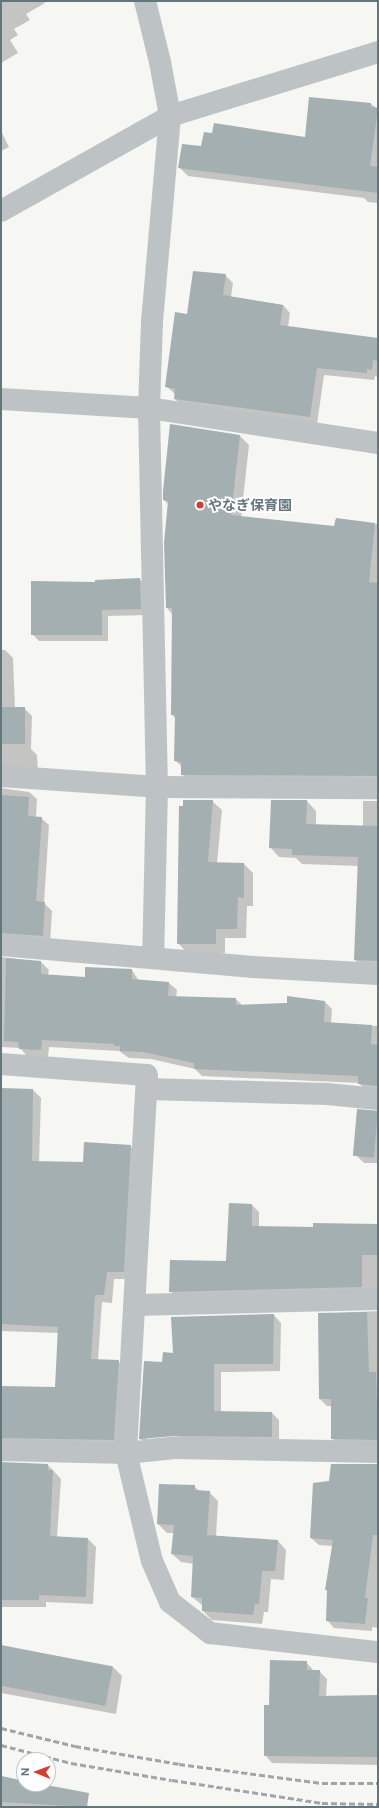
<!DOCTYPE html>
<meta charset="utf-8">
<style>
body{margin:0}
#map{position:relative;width:379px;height:1808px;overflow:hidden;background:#f6f6f3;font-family:"Public Sans","Noto Sans JP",sans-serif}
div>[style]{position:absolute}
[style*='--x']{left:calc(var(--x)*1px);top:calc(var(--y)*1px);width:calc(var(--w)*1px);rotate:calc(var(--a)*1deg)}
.shadow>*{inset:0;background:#0003}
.building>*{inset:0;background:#a4afb2;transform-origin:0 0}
.minor>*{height:22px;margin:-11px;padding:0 11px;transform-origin:11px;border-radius:11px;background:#bdc3c5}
.rail>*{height:3px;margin-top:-1.5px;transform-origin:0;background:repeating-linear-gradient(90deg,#9da6aa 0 6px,transparent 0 9px)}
.dots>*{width:11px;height:11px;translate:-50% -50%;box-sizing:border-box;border:2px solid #fff;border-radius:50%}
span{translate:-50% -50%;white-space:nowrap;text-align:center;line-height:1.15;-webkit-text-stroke:4px #fff;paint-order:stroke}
.poi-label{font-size:14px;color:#62767d;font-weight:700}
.left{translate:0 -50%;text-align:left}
.frame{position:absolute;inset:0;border:2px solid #62767d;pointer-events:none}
.north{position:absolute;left:16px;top:1752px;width:40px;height:40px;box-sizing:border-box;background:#fff;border:1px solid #c0c8cb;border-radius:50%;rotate:271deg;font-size:11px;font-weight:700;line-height:16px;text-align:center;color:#62767d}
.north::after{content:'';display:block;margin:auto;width:14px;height:18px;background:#db3a2e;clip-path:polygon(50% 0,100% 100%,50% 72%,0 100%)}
</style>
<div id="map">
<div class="shadow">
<div style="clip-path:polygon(1px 1px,44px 1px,45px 3px,26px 14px,30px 20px,14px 29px,18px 35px,10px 40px,18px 53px,1px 63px)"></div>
<div style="clip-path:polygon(371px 104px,378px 109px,378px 203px,368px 202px,364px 198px,188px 176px,179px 167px,202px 147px,306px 138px)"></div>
<div style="clip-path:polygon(1px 131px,9px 147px,1px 151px)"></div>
<div style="clip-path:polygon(225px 275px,233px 283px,231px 297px,283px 305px,290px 313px,288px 327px,378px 339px,378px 377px,375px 376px,374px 380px,324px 375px,317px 424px,182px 406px,175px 399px,175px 394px,166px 386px,188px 315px)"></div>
<div style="clip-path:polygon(171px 425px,240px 436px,249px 445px,241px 517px,335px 528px,336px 519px,378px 524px,378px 786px,192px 784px,182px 774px,182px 767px,175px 760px,176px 719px,172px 715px,172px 614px,167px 608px,168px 504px,164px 500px)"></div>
<div style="clip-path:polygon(140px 579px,146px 586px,147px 615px,108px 616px,108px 641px,39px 641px,32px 634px,96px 583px)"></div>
<div style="clip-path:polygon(1px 650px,5px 650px,13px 658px,15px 708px,24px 708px,32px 716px,31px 749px,37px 755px,38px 773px,1px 776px)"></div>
<div style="clip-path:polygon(1px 788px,29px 792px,37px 799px,36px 817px,41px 818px,49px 825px,44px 903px,52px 911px,50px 943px,1px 945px)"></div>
<div style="clip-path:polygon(212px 801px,222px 810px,217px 863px,244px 864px,253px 873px,253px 906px,247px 906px,246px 938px,225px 938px,225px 953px,187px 953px,178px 943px,185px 808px)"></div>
<div style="clip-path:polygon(307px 801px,316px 811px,316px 825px,363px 826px,363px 801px,378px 801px,378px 971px,365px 969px,355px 960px,359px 866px,302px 864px,296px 858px,279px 857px,270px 847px)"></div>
<div style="clip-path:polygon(1px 957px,41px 962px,49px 970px,48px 975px,86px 978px,132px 970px,139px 981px,169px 983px,177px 990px,176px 997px,236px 999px,242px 1005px,325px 1002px,332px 1009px,331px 1024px,378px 1026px,378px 1093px,367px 1092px,359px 1083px,202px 1076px,195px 1069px,151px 1059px,129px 1058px,119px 1051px,49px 1047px,48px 1057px,27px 1056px,20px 1048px,1px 1047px)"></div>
<div style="clip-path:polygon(1px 1089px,33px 1090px,41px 1098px,39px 1162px,84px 1163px,130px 1146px,138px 1153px,131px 1279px,114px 1279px,112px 1303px,102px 1302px,98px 1360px,118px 1361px,126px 1369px,121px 1447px,1px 1445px,1px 1387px,56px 1388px,59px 1333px,1px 1331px)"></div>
<div style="clip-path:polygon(378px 1111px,378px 1163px,364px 1163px,356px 1155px)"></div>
<div style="clip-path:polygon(252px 1205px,259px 1212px,259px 1227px,314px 1228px,378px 1224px,378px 1295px,178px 1298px,170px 1291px,227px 1262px)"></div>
<div style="clip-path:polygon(378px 1311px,378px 1446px,339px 1445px,332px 1438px,332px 1406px,327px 1406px,320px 1399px,319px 1314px)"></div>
<div style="clip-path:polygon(evenodd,274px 1315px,281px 1323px,280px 1371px,221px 1372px,221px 1412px,272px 1413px,279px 1420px,279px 1445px,148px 1446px,140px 1439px,163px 1363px,174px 1354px,274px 1315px,180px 1434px,180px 1436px,147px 1439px,147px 1437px,180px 1434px)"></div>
<div style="clip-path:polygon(1px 1464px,48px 1465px,61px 1479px,57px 1537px,88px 1539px,96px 1547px,93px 1604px,46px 1602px,46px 1607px,1px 1607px)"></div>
<div style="clip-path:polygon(378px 1465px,378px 1628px,372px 1627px,372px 1631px,334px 1628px,327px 1620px,328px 1592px,326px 1590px,333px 1546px,319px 1545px,311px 1538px,330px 1482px)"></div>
<div style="clip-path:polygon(194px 1486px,199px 1491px,209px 1492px,218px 1501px,216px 1537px,278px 1541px,286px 1550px,284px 1580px,271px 1579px,268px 1612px,264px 1612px,262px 1624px,212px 1620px,203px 1611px,203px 1606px,192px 1597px,194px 1564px,181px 1562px,172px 1554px,174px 1533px,167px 1533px,158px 1524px)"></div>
<div style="clip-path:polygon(1px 1646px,112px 1666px,122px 1676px,116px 1714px,1px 1693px)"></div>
<div style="clip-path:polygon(306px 1662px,314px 1671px,319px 1671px,327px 1679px,326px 1697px,378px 1696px,378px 1667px,378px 1765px,272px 1763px,265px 1755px,270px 1706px)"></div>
<div style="clip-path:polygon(1px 1776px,24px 1781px,24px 1784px,39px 1784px,67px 1796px,66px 1807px,1px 1807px)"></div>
</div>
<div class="building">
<div style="clip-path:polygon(309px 97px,371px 103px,371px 107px,378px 108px,370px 166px,378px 167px,378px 193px,178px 168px,182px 144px,201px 146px,204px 132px,212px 133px,214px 123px,305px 137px)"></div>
<div style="clip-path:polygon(193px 271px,226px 274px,223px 295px,283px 305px,280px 325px,378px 338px,378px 361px,373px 360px,372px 370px,367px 369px,367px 373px,317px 368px,310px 417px,174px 399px,175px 389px,165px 387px,175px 312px,187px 314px)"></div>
<div style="clip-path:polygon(170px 424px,240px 435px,231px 515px,334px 526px,336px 518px,375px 523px,369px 582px,378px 583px,378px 776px,181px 775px,181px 762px,174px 761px,175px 715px,171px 715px,172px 608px,166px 608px,164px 543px,168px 501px,163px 500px,163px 491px)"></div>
<div style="clip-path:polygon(140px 578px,141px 609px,102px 610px,102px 635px,31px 635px,31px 581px,95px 582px,95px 580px)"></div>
<div style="left:1px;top:707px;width:24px;height:37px"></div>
<div style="clip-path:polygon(1px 795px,29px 797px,28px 816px,42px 817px,36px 901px,45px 902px,43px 936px,1px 933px)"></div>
<div style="clip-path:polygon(183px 800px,213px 800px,208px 862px,244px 863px,244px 898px,238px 897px,237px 929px,216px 929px,216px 944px,177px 944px,179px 806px,183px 806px)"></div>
<div style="clip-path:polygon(271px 800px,307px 800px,306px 824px,378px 826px,378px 961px,354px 960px,358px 857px,292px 855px,292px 849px,269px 848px)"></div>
<div style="clip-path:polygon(6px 958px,41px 961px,41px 974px,85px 977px,85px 967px,132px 969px,132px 979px,169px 982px,168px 996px,236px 998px,236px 1005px,287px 1003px,287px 996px,325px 1001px,324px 1022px,372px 1025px,371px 1044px,378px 1045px,378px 1086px,358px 1084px,358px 1076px,194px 1069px,194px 1063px,143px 1052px,120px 1051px,120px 1046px,114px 1046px,114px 1044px,42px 1040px,41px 1050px,19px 1049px,18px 1042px,4px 1041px)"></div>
<div style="clip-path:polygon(1px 1088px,33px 1089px,32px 1161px,83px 1162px,84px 1142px,131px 1145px,124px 1272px,107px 1272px,104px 1295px,95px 1295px,91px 1359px,119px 1360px,114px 1440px,1px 1438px,1px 1386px,55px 1387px,58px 1327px,1px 1324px)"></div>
<div style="left:357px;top:1109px;width:21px;height:47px;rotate:5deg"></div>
<div style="clip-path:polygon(229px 1203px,252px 1204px,252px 1226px,313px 1227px,313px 1223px,378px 1224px,378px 1255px,362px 1255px,362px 1287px,169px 1292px,170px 1260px,226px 1261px)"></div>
<div style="clip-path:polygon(367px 1312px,369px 1372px,376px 1372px,378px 1440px,331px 1439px,331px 1399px,319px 1399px,318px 1313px)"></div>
<div style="clip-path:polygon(274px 1314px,273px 1364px,214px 1364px,214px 1411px,272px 1412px,272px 1437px,175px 1436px,139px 1439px,144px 1361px,162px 1362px,163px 1352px,173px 1353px,171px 1317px)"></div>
<div style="clip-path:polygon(1px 1462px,48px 1464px,48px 1470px,53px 1470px,50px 1536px,88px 1538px,86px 1597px,39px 1595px,39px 1600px,1px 1600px)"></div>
<div style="clip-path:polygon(331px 1464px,378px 1464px,378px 1535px,373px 1535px,365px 1598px,368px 1598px,365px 1624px,326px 1621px,327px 1590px,325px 1590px,333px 1540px,310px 1538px,313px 1483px,329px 1481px)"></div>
<div style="clip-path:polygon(159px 1484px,195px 1485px,195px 1490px,210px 1491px,207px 1535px,278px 1540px,275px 1571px,262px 1571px,259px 1604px,255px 1604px,253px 1615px,202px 1611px,202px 1598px,191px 1597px,193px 1556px,171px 1554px,174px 1525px,157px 1524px)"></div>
<div style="left:1px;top:1645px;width:114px;height:40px;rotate:11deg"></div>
<div style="clip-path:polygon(270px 1660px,307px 1661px,307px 1670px,320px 1670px,319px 1696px,378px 1695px,378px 1757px,264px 1756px,264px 1705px,269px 1705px)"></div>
<div style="clip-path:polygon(1px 1776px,24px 1781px,24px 1784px,41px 1784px,89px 1793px,87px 1807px,1px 1802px)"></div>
</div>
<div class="minor">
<div style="--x:145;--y:1;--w:63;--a:76.2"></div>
<div style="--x:160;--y:62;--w:55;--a:79.5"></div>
<div style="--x:170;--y:116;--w:207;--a:95"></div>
<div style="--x:152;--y:322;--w:86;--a:92"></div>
<div style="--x:149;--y:408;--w:379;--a:88.8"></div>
<div style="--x:157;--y:787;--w:171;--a:91.3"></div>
<div style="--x:1;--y:211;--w:194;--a:-29.3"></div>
<div style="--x:170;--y:116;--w:218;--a:-17.1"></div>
<div style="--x:1;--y:399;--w:148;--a:3.5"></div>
<div style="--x:149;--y:408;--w:232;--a:8.7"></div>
<div style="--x:1;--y:776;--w:156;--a:4"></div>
<div style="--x:157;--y:787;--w:221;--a:0.3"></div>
<div style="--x:1;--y:945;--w:253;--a:5"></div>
<div style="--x:253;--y:967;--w:125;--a:3.2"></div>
<div style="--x:1;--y:1064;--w:146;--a:4.3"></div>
<div style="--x:147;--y:1075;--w:379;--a:93.2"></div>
<div style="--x:126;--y:1453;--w:111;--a:76.5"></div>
<div style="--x:152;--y:1561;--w:45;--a:66.3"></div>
<div style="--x:170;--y:1602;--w:51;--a:37.8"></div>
<div style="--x:210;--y:1633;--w:169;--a:6.5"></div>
<div style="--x:147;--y:1089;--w:180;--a:1.6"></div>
<div style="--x:327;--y:1094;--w:51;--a:5.6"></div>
<div style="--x:136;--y:1305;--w:242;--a:-1.4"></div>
<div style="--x:1;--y:1450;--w:125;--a:1.4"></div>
<div style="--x:126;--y:1453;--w:49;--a:-5.8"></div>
<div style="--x:175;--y:1448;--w:203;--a:1.1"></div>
</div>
<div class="rail">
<div style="--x:1;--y:1728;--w:76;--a:13.7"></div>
<div style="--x:75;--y:1746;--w:106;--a:9.8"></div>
<div style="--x:179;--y:1764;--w:144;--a:7.6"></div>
<div style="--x:322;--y:1783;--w:56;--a:0"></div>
<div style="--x:1;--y:1745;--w:72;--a:14.4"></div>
<div style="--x:71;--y:1763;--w:102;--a:9.6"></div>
<div style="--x:172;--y:1780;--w:152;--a:8.7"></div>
<div style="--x:322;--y:1803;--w:56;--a:1"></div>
</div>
<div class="dots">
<div style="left:200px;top:505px;background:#db3a2e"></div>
</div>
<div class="poi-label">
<span class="left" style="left:208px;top:505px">やなぎ保育園</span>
</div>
<div class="frame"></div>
<div class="north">N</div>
</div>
